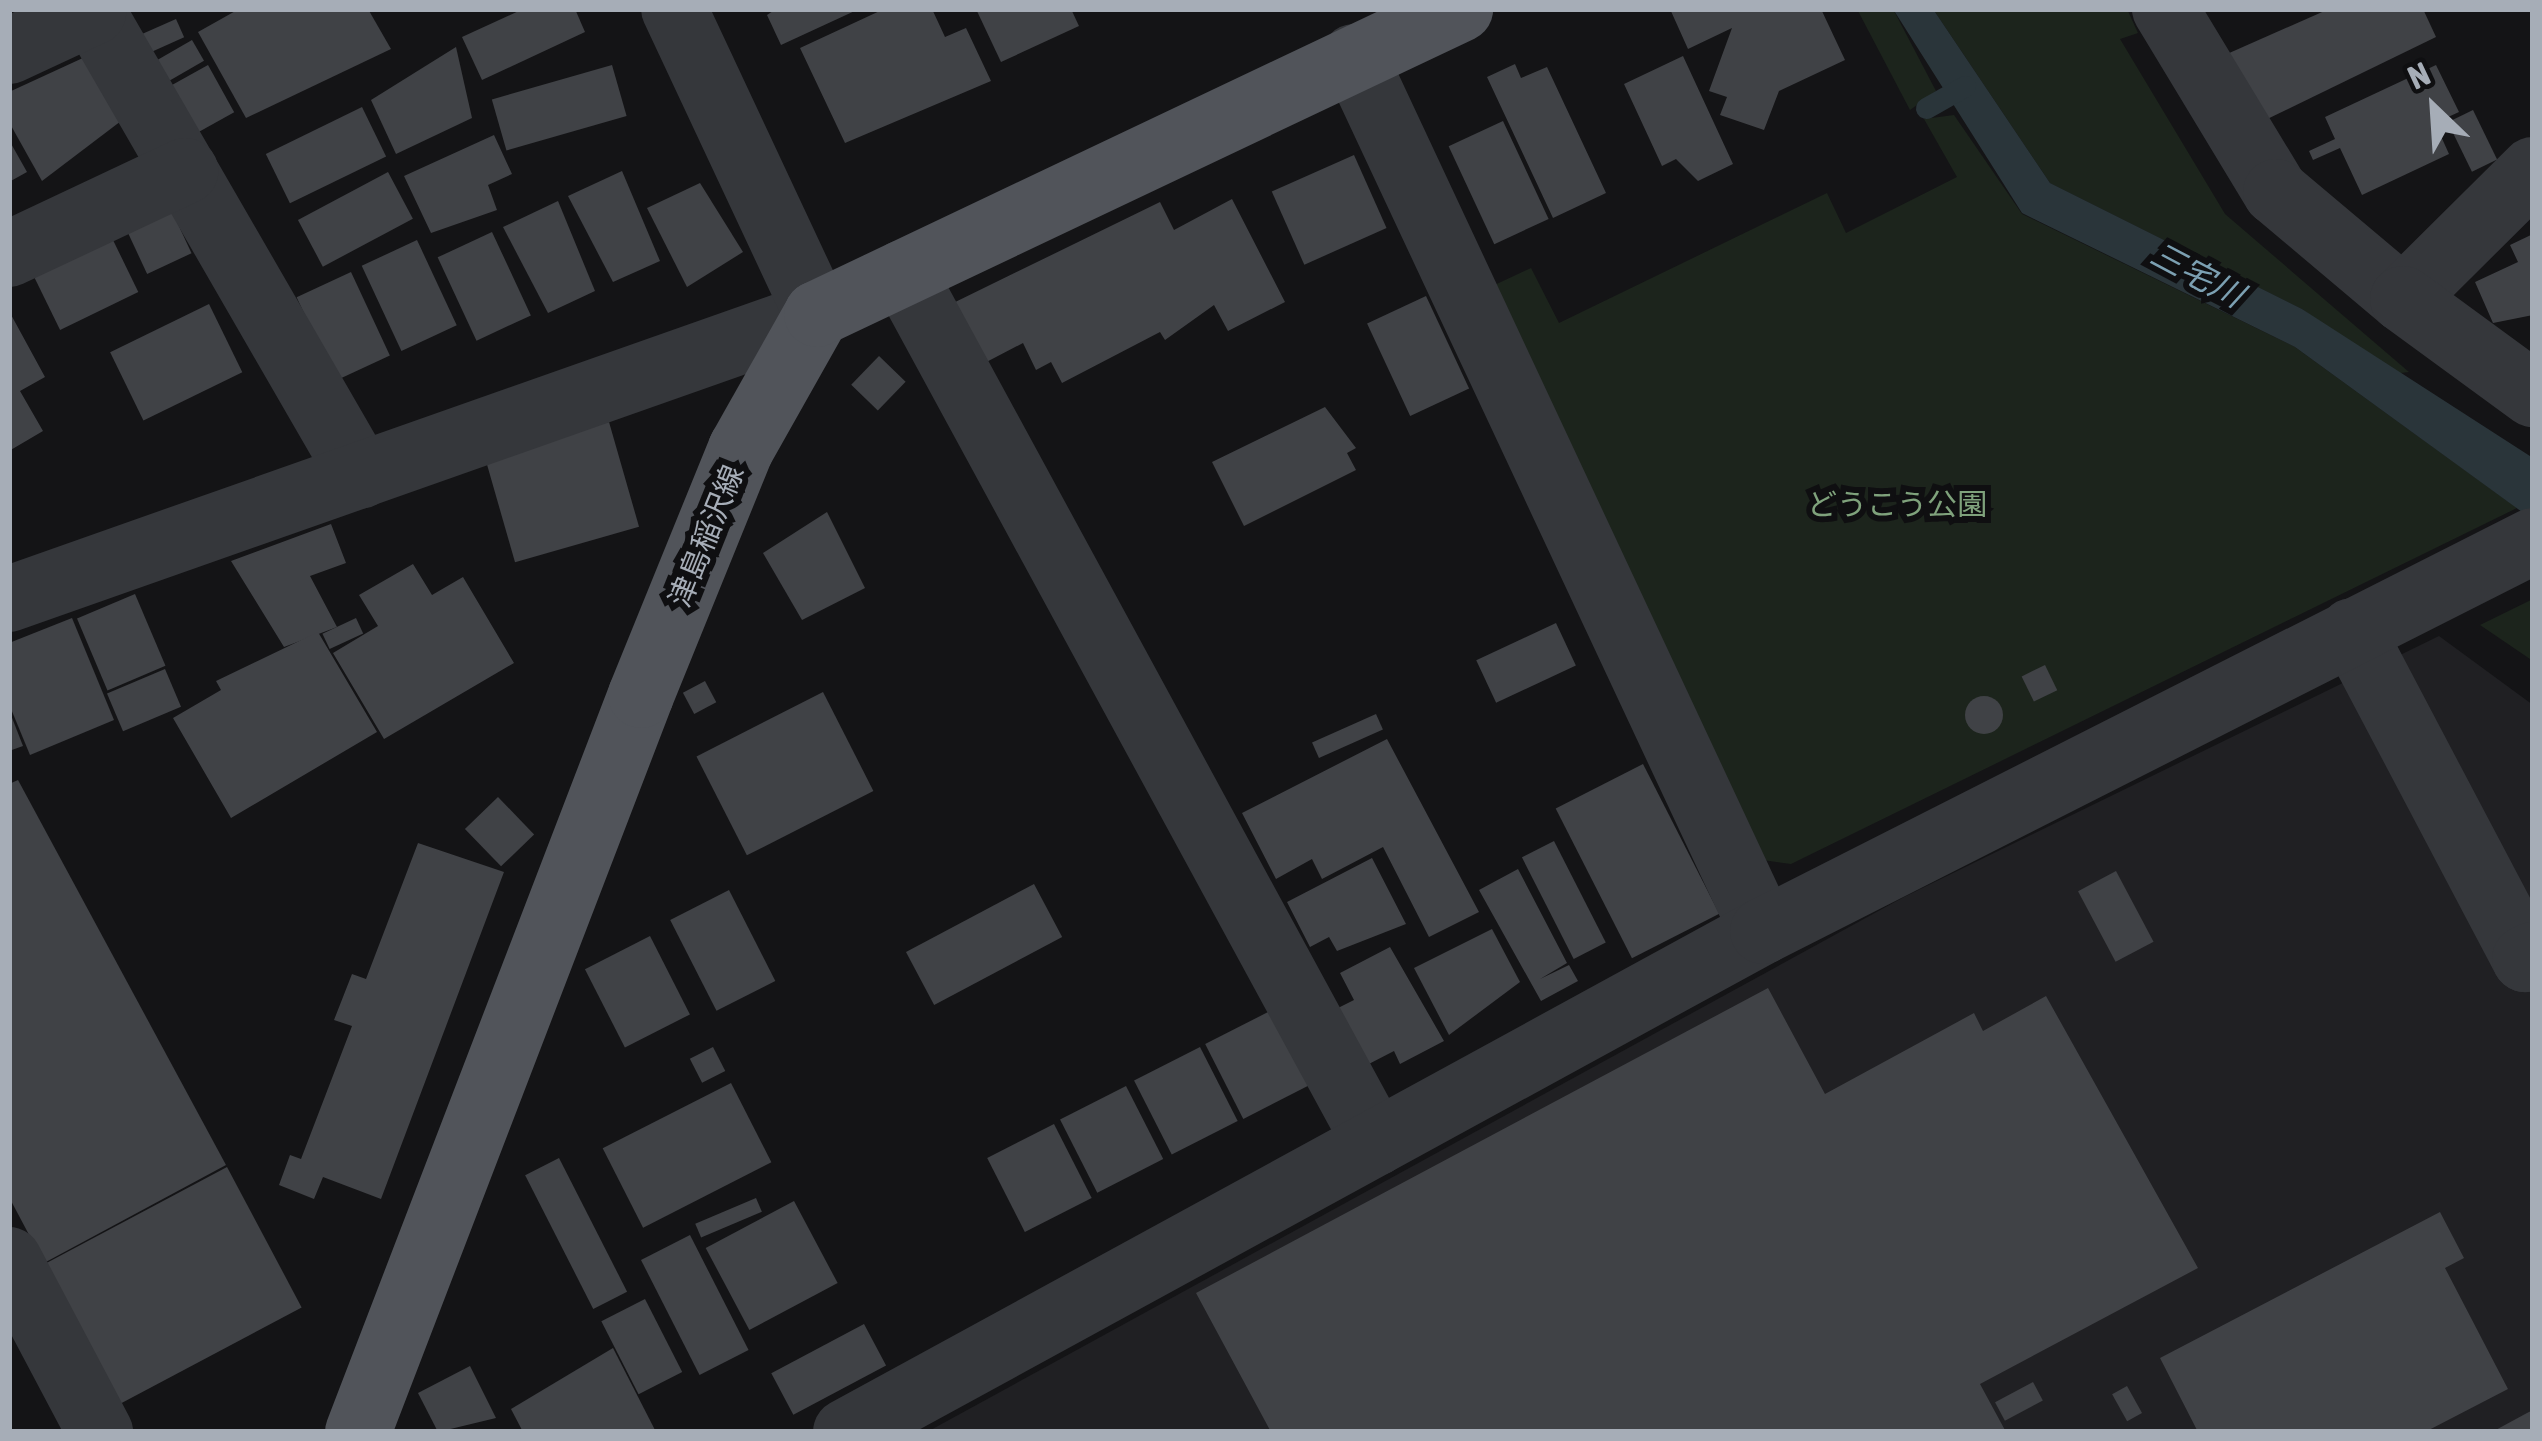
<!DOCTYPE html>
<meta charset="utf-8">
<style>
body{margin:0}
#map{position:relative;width:2542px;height:1441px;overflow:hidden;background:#141416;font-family:"Asap Condensed","Noto Sans JP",sans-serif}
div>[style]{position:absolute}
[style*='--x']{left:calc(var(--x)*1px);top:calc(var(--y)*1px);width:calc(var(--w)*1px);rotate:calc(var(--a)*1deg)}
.built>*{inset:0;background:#202023}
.green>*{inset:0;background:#1c241c}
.water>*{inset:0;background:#2a353a}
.stream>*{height:21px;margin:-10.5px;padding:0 10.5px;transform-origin:10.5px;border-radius:10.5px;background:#2a353a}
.building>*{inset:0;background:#404246;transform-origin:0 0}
.round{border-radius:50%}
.minor>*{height:66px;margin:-33px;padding:0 33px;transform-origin:33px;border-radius:33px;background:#35373b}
.major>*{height:66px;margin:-33px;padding:0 33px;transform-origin:33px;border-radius:33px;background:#51545a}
span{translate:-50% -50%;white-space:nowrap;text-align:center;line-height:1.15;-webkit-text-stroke:12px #0f0f11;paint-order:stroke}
.park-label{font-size:30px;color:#7fa27c}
.street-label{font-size:30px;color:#a6adb7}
.water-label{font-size:33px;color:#7ca0b2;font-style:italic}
.frame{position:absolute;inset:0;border:12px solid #a6adb7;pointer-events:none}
.north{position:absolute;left:2374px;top:48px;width:120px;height:120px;-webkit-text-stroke:9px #0f0f11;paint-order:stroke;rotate:335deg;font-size:33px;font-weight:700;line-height:48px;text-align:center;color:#a6adb7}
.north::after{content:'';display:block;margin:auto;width:42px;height:54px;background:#a6adb7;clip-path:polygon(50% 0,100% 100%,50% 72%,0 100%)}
</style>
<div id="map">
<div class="built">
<div style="clip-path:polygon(2439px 636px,2533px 705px,2533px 1432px,927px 1432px,1904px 897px)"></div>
</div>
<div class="green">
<div style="clip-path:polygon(1857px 9px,1893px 9px,1936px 91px,1910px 110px)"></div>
<div style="clip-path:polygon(1933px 9px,2127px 9px,2138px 33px,2120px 39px,2225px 214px,2409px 372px,2392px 374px,2302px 309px,2050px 183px)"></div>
<div style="clip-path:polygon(1954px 115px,2022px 214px,2295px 347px,2517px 508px,1791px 864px,1763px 860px,1486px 289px,1531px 268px,1559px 323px,1827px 193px,1846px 233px,1957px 177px,1924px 119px)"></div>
<div style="clip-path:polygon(2533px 599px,2533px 661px,2480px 625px)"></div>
</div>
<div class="water">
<div style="clip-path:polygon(1893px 9px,1933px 9px,2050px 183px,2302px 309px,2533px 458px,2533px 520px,2295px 347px,2022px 213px)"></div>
</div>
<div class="stream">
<div style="--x:1926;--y:108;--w:45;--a:-29.4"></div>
</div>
<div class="building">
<div style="clip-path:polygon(239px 9px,368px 9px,391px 49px,246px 118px,198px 32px)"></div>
<div style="clip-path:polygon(523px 9px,575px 9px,585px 32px,482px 80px,462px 37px)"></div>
<div style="clip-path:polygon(776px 9px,859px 9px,781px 45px,767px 15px)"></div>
<div style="clip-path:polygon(884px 9px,932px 9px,945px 37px,966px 28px,991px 81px,845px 143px,800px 48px)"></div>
<div style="clip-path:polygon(976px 9px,1071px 9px,1079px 26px,1001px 62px)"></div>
<div style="clip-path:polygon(1670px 9px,1821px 9px,1845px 60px,1779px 91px,1764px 130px,1720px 115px,1727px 97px,1709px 91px,1732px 28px,1688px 49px)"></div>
<div style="clip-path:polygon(2329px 9px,2423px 9px,2436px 37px,2259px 123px,2227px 54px)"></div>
<div style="left:176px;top:19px;width:20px;height:39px;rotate:66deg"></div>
<div style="left:192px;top:40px;width:24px;height:52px;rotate:60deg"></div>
<div style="clip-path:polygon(456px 47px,472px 118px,396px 154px,371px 100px)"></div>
<div style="clip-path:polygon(1683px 56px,1733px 164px,1698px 181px,1676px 159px,1662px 166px,1624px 84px)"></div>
<div style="clip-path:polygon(85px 57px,125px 118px,42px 181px,9px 122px,9px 92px)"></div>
<div style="clip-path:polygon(1515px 64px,1521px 78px,1547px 67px,1606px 193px,1553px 218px,1487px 77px)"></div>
<div style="left:208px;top:65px;width:54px;height:54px;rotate:61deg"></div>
<div style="left:612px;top:65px;width:53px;height:125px;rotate:74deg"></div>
<div style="clip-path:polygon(2436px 65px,2459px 112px,2435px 123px,2449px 154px,2362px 195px,2340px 148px,2313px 160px,2309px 151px,2335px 139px,2325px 117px)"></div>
<div style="left:362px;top:107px;width:55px;height:107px;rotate:64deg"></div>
<div style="left:2473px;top:110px;width:55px;height:28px;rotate:64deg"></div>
<div style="left:1503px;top:121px;width:108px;height:60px;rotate:65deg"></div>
<div style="clip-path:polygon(494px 135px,512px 174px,488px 185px,497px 210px,431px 233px,404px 176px)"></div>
<div style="clip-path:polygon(9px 140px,27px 172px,9px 182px)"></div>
<div style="left:1354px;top:155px;width:80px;height:90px;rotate:66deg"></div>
<div style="clip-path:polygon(622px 171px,660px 261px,613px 282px,568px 196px)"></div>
<div style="left:388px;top:172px;width:53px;height:102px;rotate:62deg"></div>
<div style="clip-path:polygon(700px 183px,743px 252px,687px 287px,647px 208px)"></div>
<div style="clip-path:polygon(1232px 199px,1285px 302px,1228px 331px,1214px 305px,1165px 340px,1160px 332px,1062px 383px,1051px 362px,1036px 370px,1023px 343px,975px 368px,943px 308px,1160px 202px,1174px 230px)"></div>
<div style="clip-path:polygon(558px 201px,595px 291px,548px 313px,503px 227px)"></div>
<div style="left:170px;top:207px;width:51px;height:49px;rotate:65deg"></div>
<div style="left:492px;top:232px;width:92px;height:60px;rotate:65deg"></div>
<div style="clip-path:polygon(2533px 234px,2533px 315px,2493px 323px,2475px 282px,2518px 262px,2510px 245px)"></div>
<div style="left:112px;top:238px;width:60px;height:87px;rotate:64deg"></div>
<div style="left:417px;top:240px;width:94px;height:61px;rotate:65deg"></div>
<div style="left:351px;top:272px;width:92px;height:60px;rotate:65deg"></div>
<div style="left:1426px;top:296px;width:102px;height:65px;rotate:65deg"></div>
<div style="left:209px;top:304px;width:76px;height:110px;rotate:64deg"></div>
<div style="clip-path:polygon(9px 311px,45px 377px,20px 391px,43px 431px,9px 451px)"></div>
<div style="left:879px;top:356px;width:37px;height:40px;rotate:44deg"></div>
<div style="clip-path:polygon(1325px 407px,1356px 448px,1347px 453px,1356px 470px,1244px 526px,1212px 462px)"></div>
<div style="left:609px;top:422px;width:109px;height:129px;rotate:74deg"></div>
<div style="clip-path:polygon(827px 512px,865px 588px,802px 620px,763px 553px)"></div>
<div style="clip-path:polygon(331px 524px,346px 563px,310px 576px,337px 627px,284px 647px,231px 561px)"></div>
<div style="clip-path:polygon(413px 564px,432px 595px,463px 577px,514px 663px,384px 739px,333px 653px,378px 626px,359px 595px)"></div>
<div style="left:135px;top:594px;width:78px;height:63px;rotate:67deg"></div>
<div style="clip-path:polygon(72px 618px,114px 720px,30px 755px,9px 704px,9px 643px)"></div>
<div style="left:356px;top:618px;width:17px;height:37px;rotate:65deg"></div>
<div style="left:1556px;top:623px;width:47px;height:88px;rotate:65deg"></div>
<div style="clip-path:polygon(318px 632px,377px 732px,231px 818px,173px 718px,221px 690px,216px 681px)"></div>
<div style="left:2045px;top:665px;width:28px;height:26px;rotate:64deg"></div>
<div style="left:165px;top:669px;width:41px;height:63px;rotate:67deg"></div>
<div style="left:705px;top:681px;width:24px;height:25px;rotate:62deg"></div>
<div style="left:823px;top:692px;width:111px;height:142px;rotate:63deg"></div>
<div class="round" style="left:1965px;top:696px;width:38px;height:38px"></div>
<div style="clip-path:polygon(9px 710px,23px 746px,9px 751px)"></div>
<div style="left:1376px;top:714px;width:17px;height:70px;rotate:66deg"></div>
<div style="clip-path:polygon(1387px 739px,1479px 912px,1429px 937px,1383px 847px,1322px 879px,1312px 859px,1276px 879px,1242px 813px)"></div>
<div style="left:1643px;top:764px;width:168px;height:98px;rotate:63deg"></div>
<div style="clip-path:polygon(18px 780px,226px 1165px,44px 1263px,9px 1197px,9px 784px)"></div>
<div style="left:498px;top:797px;width:52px;height:46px;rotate:46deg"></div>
<div style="left:1554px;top:841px;width:114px;height:36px;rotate:63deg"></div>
<div style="clip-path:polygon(418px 843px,504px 872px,381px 1199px,323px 1177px,314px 1199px,279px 1185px,290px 1155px,301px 1159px,352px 1026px,334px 1020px,352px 974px,366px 979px)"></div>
<div style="clip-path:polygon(1372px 858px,1406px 924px,1337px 951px,1329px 937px,1310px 947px,1287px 902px)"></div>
<div style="clip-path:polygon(1518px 869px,1567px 963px,1540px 979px,1569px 965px,1578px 981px,1541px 1001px,1479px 890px)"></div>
<div style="left:2116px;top:871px;width:80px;height:43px;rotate:62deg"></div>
<div style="left:1034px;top:884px;width:60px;height:145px;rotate:62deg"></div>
<div style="left:729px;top:890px;width:102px;height:66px;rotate:63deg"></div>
<div style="clip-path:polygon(1492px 929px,1520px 982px,1449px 1035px,1414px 968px)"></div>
<div style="left:650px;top:936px;width:88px;height:73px;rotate:63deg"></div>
<div style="clip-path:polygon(1390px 947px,1444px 1041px,1400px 1064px,1394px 1051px,1363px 1067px,1334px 1010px,1354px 1000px,1340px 973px)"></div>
<div style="clip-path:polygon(1768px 988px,1825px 1094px,1974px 1013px,1983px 1031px,2046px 996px,2198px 1268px,1980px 1384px,2006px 1432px,1271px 1432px,1196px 1293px)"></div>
<div style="left:1272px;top:1010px;width:84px;height:75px;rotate:63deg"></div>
<div style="left:713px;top:1047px;width:27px;height:26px;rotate:63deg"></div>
<div style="left:1200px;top:1047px;width:83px;height:74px;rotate:63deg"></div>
<div style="left:731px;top:1083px;width:89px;height:144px;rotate:63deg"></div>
<div style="left:1126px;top:1086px;width:82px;height:74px;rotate:63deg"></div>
<div style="left:1054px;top:1124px;width:83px;height:75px;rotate:63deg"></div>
<div style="left:559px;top:1158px;width:150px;height:38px;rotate:63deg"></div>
<div style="left:227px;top:1167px;width:159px;height:206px;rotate:62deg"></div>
<div style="left:756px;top:1198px;width:15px;height:66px;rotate:67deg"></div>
<div style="left:794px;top:1201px;width:93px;height:100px;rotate:62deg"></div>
<div style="clip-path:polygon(2440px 1212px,2464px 1258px,2445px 1268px,2508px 1389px,2425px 1432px,2198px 1432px,2160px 1358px)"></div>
<div style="left:690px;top:1235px;width:129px;height:55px;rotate:63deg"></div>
<div style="left:645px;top:1299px;width:82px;height:49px;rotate:63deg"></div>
<div style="left:864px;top:1324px;width:47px;height:105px;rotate:62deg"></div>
<div style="clip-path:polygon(613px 1348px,656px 1432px,523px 1432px,511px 1409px)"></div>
<div style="clip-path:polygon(470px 1366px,496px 1418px,438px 1432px,418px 1393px)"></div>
<div style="left:2033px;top:1382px;width:21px;height:43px;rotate:62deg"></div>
<div style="left:2127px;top:1386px;width:31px;height:17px;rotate:61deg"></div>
<div style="clip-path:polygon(2533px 1410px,2533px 1432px,2492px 1432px,2527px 1413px)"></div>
</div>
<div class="minor">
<div style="--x:91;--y:9;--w:539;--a:59.97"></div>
<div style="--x:2165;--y:9;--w:214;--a:58.8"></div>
<div style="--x:2276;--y:192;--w:166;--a:40.1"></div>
<div style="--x:2403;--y:299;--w:183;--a:-44.8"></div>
<div style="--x:9;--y:51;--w:93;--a:-24.9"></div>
<div style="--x:1354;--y:57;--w:965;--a:64.92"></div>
<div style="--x:9;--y:254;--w:195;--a:-25.2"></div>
<div style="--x:903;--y:273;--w:990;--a:61.47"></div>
<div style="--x:2403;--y:299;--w:161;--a:36.2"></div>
<div style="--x:9;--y:599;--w:857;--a:-19.43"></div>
<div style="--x:817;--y:314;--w:337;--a:-115.1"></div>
<div style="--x:2352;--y:631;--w:371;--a:62.2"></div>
<div style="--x:2525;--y:959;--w:9;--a:-27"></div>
<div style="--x:9;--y:1260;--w:195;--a:62.1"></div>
<div style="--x:846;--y:1432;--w:1045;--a:-28.65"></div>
<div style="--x:1763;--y:931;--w:863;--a:-26.86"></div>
</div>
<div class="major">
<div style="--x:358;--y:1432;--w:789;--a:-68.99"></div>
<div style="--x:641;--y:695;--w:266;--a:-67.9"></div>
<div style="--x:741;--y:449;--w:155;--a:-60.6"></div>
<div style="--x:817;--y:314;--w:712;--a:-25.38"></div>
</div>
<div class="park-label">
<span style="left:1897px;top:504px">どうこう公園</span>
</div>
<div class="street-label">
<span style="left:706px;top:536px;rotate:-68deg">津島稲沢線</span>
</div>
<div class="water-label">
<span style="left:2197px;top:275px;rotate:28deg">三宅川</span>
</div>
<div class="frame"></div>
<div class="north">N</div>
</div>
